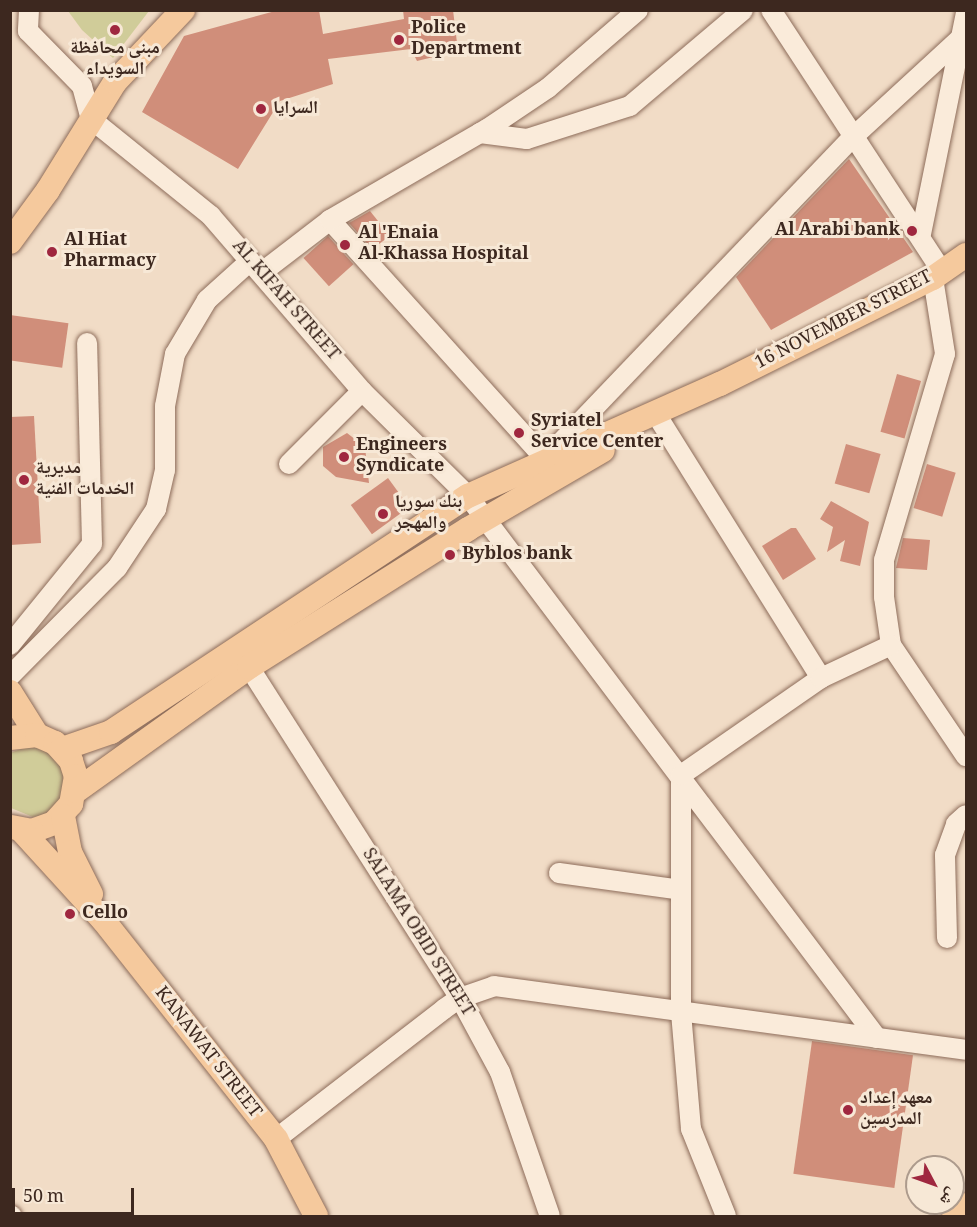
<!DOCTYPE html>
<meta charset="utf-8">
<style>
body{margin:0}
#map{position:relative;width:977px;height:1227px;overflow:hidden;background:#f1dcc6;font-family:Georgia,"Noto Naskh Arabic",serif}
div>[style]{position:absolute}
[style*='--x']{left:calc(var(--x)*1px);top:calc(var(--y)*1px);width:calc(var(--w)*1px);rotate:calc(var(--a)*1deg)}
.green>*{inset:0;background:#d0cc99}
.building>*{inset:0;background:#d08e7a;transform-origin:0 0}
.roads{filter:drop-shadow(0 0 2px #8d6c5a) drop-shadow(0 0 2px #8d6c5a)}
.minor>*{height:20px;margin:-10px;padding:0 10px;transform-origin:10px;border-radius:10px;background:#faebda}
.major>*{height:24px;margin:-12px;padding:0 12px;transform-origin:12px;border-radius:12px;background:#f5c99d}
.dots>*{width:16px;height:16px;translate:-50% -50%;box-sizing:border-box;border:3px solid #f7e8d6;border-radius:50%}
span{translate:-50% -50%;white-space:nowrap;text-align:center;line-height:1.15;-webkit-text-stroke:6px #f7e8d6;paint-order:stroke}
.poi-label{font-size:18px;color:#3d281f;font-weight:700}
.left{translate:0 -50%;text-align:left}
.right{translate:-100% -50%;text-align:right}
.street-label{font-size:18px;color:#3d281f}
.frame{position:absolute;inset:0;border:12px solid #3d281f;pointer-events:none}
.north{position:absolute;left:905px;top:1155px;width:60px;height:60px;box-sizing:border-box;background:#f7e8d6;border:2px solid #ad9b8d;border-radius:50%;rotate:131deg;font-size:16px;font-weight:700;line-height:24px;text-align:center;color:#3d281f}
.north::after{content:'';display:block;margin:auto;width:21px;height:27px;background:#9f273f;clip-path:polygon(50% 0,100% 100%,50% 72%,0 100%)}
.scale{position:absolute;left:12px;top:1188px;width:122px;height:27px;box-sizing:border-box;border:3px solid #3d281f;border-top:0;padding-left:8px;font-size:18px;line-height:21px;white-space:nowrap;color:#3d281f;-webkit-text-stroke:4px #f7e8d6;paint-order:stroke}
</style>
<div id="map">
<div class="green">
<div style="clip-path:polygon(68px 11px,149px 11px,113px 58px,82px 30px)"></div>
<div style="clip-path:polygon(35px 744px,57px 752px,68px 792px,50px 814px,33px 817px,11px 808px,10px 753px)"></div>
</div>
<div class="building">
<div style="clip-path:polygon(279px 10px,319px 10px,323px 34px,404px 19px,403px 10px,453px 10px,458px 51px,417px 61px,411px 49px,328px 59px,333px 84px,280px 101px,238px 169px,142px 112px,184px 36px)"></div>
<div style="clip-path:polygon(849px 159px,913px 252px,771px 330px,736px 277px)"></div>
<div style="clip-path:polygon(370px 211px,390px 236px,372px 249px,349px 223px)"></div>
<div style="left:328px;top:236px;width:38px;height:33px;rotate:48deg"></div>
<div style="left:10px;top:315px;width:59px;height:45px;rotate:8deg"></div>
<div style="left:897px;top:374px;width:25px;height:60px;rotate:16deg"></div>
<div style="clip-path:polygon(34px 416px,41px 543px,10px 545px,10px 417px)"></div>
<div style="clip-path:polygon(347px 433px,365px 447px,369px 483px,336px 477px,323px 466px,323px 447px)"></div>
<div style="left:846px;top:444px;width:36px;height:41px;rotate:16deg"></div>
<div style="left:927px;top:464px;width:30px;height:46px;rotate:17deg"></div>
<div style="left:388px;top:478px;width:36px;height:46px;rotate:54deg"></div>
<div style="clip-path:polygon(831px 501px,869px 522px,860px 566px,840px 561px,845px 540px,827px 552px,833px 527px,820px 519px)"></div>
<div style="clip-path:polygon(791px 528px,796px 528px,816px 559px,783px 580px,762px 546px)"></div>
<div style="clip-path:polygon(903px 538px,930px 540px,927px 570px,896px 568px)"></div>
<div style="left:812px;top:1041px;width:102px;height:134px;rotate:8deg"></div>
</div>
<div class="roads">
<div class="minor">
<div style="--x:29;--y:10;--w:21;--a:93"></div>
<div style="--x:28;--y:31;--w:77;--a:45.5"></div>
<div style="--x:82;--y:86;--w:34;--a:75"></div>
<div style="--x:91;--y:119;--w:154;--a:38.9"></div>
<div style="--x:211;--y:216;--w:231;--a:49.2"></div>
<div style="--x:362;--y:391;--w:149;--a:44.7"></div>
<div style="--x:468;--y:496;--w:679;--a:52.96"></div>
<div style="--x:771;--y:10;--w:312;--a:56.8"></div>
<div style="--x:480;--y:133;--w:47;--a:7.3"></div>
<div style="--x:527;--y:139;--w:108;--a:-17.8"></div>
<div style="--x:630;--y:106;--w:148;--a:-40.3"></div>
<div style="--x:330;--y:220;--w:321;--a:48"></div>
<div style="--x:545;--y:459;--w:446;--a:-46.3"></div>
<div style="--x:853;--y:137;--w:154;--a:-42.6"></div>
<div style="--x:921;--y:234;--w:227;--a:-78.5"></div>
<div style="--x:261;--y:273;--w:87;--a:-37.5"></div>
<div style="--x:330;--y:220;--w:181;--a:-30.1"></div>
<div style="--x:487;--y:129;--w:73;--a:-33.9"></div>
<div style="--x:548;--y:88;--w:119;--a:-40.9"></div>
<div style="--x:933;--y:278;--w:77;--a:81"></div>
<div style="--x:945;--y:354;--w:215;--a:106.5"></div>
<div style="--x:884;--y:560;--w:37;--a:90"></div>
<div style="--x:884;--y:597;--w:49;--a:81.7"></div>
<div style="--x:891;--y:645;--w:134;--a:56"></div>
<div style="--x:661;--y:422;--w:302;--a:58"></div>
<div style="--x:289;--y:464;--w:103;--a:-45"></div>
<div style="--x:10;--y:645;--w:130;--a:-50.9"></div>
<div style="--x:92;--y:544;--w:201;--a:-91.4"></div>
<div style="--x:249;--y:667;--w:393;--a:57.5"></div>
<div style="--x:460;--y:998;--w:84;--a:61.6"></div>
<div style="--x:500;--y:1072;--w:152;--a:70.9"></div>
<div style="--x:10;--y:676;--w:152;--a:-45.3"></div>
<div style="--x:117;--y:568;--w:71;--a:-56.5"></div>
<div style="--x:156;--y:509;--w:40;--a:-77"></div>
<div style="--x:165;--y:470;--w:64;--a:-90"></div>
<div style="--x:165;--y:406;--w:53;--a:-79.1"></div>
<div style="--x:175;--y:354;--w:63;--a:-59.3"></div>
<div style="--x:207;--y:300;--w:58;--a:-42.2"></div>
<div style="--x:559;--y:873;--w:123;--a:7.9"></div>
<div style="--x:947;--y:938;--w:83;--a:-91.4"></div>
<div style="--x:945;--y:855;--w:33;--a:-70"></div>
<div style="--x:956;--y:824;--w:13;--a:-42"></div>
<div style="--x:276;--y:1139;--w:212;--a:-37.7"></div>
<div style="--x:444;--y:1009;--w:19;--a:-35"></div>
<div style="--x:460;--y:998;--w:36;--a:-19"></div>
<div style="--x:494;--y:986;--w:476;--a:7.7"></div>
<div style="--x:10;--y:1215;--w:2;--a:27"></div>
<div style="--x:726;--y:1216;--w:94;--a:-111.9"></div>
<div style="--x:691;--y:1129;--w:117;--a:-94.9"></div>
<div style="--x:681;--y:1012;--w:237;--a:-90"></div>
<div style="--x:681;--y:775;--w:170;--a:-34.7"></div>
<div style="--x:821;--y:678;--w:77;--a:-25.2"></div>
</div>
<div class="major">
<div style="--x:10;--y:242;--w:64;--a:-53.8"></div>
<div style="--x:48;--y:190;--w:127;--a:-58.2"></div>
<div style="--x:115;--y:82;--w:99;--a:-46.6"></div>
<div style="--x:10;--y:692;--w:51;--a:57.9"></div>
<div style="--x:10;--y:738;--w:27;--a:-6"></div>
<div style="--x:37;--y:735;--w:20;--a:24"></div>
<div style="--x:55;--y:743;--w:24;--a:48"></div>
<div style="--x:71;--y:761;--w:16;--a:72"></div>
<div style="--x:76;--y:776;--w:28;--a:100"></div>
<div style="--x:71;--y:804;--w:25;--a:132"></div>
<div style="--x:54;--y:823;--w:23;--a:160"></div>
<div style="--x:32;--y:831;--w:21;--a:-169"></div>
<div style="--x:62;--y:749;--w:52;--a:-19.1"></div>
<div style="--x:111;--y:732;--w:428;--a:-33.5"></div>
<div style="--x:468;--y:496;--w:276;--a:-24"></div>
<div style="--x:720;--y:384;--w:238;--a:-26.5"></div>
<div style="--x:933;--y:278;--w:40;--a:-34.9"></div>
<div style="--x:76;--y:791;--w:213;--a:-35.6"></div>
<div style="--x:249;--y:667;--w:259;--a:-32.2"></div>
<div style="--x:468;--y:529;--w:156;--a:-30.3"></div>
<div style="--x:63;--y:816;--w:37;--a:79"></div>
<div style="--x:70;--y:852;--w:47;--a:63.4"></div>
<div style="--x:21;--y:830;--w:123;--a:47.6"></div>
<div style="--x:104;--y:921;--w:278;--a:51.7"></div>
<div style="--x:276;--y:1139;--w:87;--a:62.5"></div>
<div style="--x:954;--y:1216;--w:16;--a:-43"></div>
</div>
</div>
<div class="dots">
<div style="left:115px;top:30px;background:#9f273f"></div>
<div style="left:399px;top:40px;background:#9f273f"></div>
<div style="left:261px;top:109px;background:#9f273f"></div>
<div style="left:912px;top:231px;background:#9f273f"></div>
<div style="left:345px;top:245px;background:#9f273f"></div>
<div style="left:52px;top:252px;background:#9f273f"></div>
<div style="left:519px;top:433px;background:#9f273f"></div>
<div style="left:344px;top:457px;background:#9f273f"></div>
<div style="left:24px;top:480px;background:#9f273f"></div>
<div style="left:383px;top:514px;background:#9f273f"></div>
<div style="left:450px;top:555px;background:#9f273f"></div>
<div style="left:70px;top:914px;background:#9f273f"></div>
<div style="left:848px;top:1110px;background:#9f273f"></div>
</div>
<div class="poi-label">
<span class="left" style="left:411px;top:40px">Police<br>Department</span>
<span style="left:115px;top:60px">مبنى محافظة<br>السويداء</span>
<span class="left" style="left:273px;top:109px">السرايا</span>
<span class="right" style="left:900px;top:231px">Al Arabi bank</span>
<span class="left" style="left:358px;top:245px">Al 'Enaia<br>Al-Khassa Hospital</span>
<span class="left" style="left:64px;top:252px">Al Hiat<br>Pharmacy</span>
<span class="left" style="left:531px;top:433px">Syriatel<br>Service Center</span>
<span class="left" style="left:356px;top:457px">Engineers<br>Syndicate</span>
<span class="left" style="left:36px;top:480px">مديرية<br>الخدمات الفنية</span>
<span class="left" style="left:395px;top:514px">بنك سوريا<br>والمهجر</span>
<span class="left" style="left:462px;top:555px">Byblos bank</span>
<span class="left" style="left:82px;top:914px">Cello</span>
<span class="left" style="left:860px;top:1110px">معهد إعداد<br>المدرسين</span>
</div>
<div class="street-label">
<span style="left:285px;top:301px;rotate:49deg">AL KIFAH STREET</span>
<span style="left:844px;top:321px;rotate:-27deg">16 NOVEMBER STREET</span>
<span style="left:417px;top:933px;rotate:58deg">SALAMA OBID STREET</span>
<span style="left:207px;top:1053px;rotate:52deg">KANAWAT STREET</span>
</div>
<div class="frame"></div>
<div class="north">ش</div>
<div class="scale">50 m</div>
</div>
